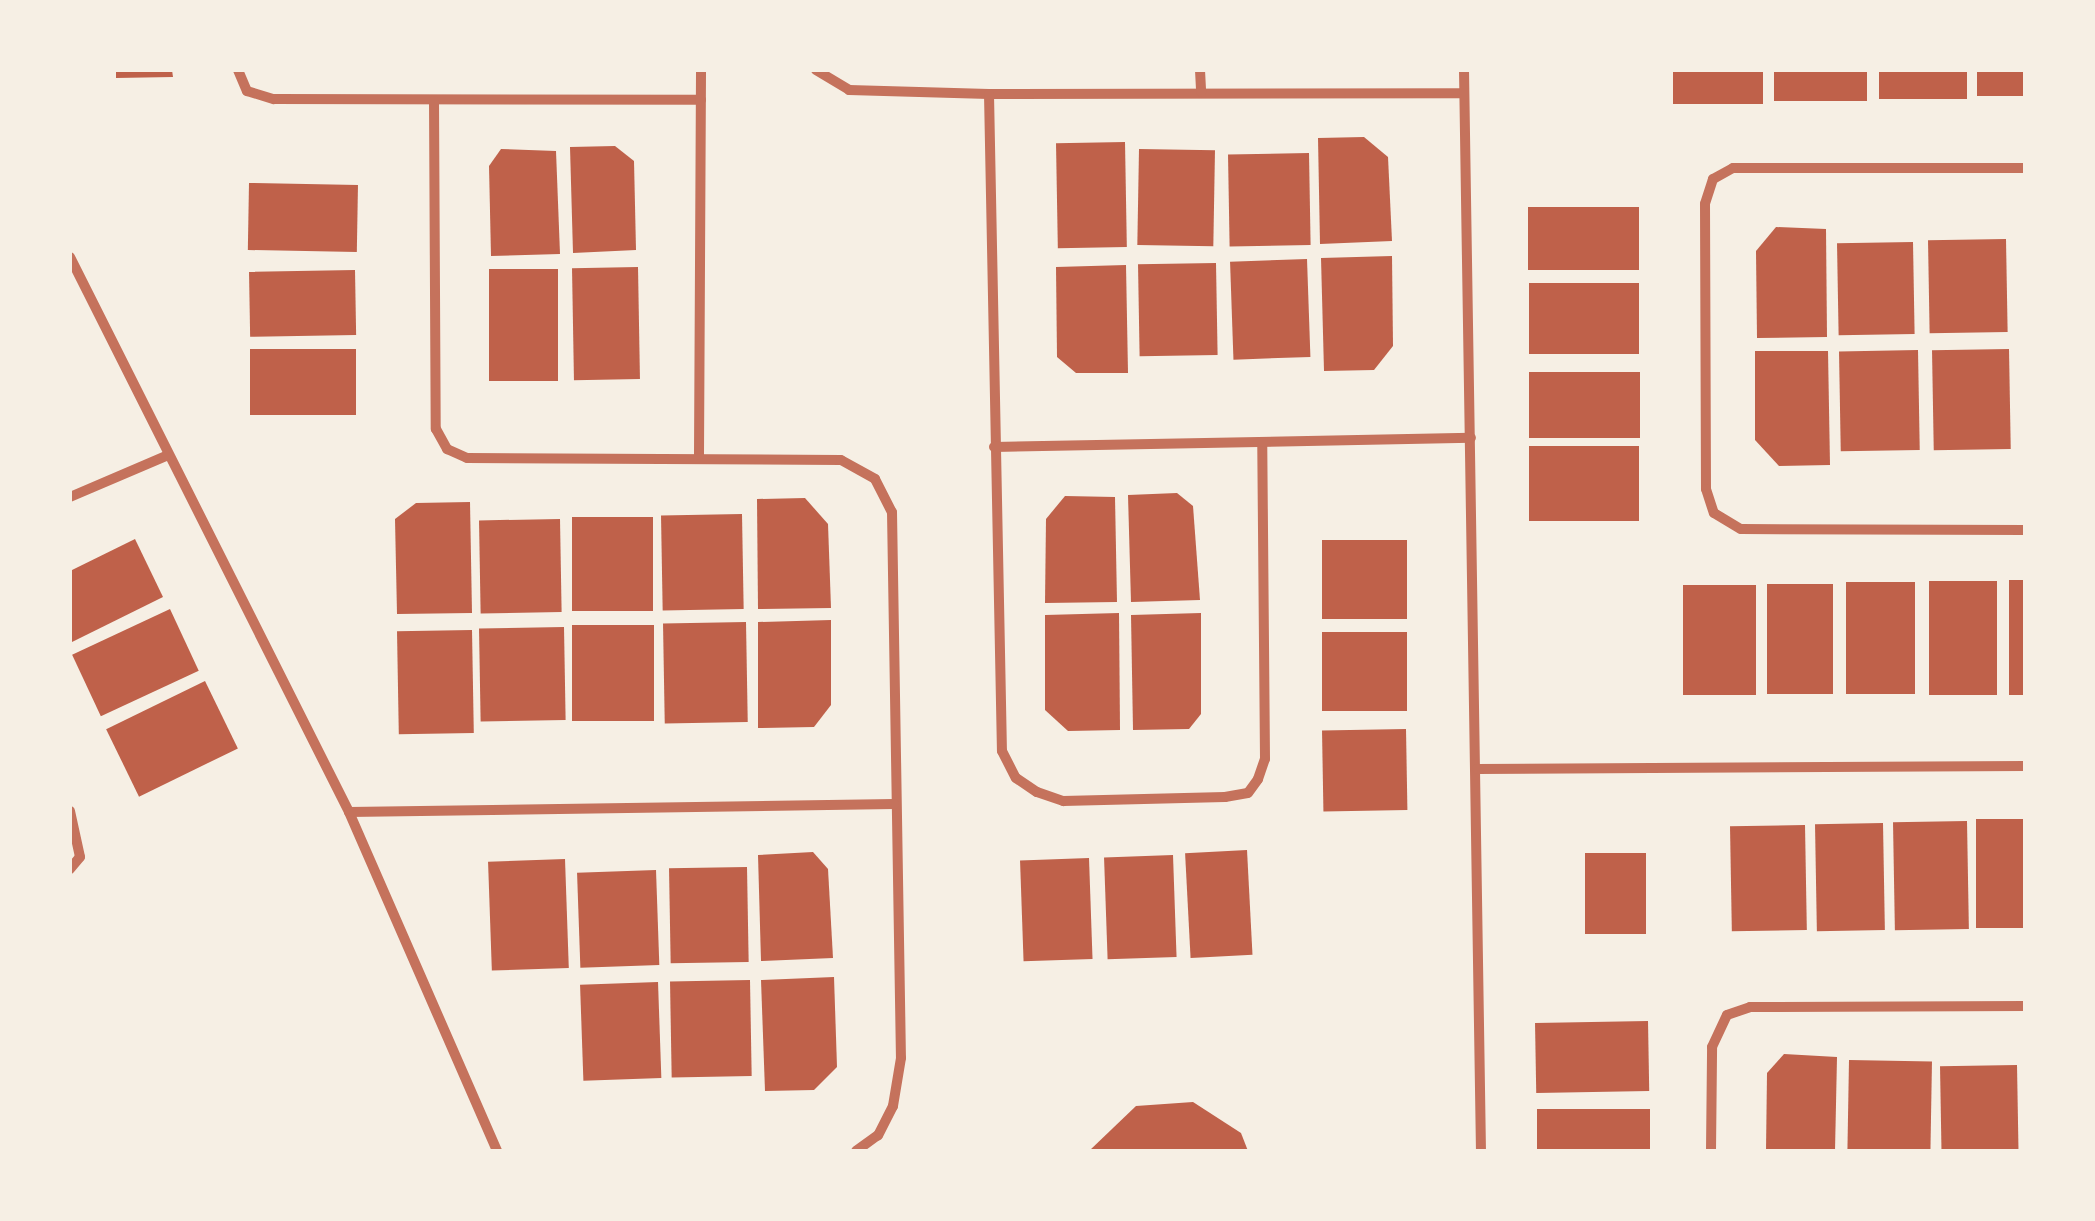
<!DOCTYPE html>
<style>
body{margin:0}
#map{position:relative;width:2095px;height:1221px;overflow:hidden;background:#f6efe4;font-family:Commissioner,sans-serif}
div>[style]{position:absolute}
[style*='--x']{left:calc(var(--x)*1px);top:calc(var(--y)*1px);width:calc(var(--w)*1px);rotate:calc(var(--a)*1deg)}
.building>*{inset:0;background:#bf614a;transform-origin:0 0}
.minor>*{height:10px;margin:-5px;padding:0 5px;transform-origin:5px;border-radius:5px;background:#c5725c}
span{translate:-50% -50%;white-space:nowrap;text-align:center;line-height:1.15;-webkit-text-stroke:8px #f6efe4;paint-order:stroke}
.frame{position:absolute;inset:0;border:72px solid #f6efe4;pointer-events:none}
</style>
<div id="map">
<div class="building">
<div style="clip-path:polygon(116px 70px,172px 70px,173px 77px,116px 78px)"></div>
<div style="left:1673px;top:70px;width:90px;height:34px"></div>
<div style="left:1774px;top:70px;width:93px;height:31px"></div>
<div style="left:1879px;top:70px;width:88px;height:29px"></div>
<div style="left:1977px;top:70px;width:48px;height:26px"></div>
<div style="clip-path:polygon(1364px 137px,1388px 157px,1392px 241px,1320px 244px,1318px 138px)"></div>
<div style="left:1125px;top:142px;width:105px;height:69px;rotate:89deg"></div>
<div style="clip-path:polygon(615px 146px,634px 161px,636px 250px,573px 253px,570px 147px)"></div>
<div style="clip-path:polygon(501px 149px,556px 151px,560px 254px,491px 256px,489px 166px)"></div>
<div style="left:1139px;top:149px;width:76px;height:96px;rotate:1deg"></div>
<div style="left:1309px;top:153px;width:92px;height:81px;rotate:89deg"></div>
<div style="left:249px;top:183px;width:109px;height:67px;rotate:1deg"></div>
<div style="left:1528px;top:207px;width:111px;height:63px"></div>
<div style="clip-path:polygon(1776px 227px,1826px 229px,1827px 337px,1757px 338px,1756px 251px)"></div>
<div style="left:2006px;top:239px;width:93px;height:78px;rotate:89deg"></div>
<div style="left:1913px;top:242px;width:92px;height:76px;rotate:89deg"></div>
<div style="clip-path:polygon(1392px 256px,1393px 346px,1374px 370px,1324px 371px,1321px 258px)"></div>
<div style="left:1307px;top:259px;width:98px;height:77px;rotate:88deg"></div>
<div style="left:1216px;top:263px;width:92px;height:78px;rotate:89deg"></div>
<div style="clip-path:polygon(1126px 265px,1128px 373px,1076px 373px,1057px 357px,1056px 267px)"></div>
<div style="left:638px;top:267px;width:112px;height:66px;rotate:89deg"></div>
<div style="left:558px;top:269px;width:112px;height:69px;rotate:90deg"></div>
<div style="left:355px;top:270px;width:65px;height:106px;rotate:89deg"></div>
<div style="left:1529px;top:283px;width:110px;height:71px"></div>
<div style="left:356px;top:349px;width:66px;height:106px;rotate:90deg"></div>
<div style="left:2009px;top:349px;width:100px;height:77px;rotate:89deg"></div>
<div style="left:1918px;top:350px;width:100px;height:79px;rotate:89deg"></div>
<div style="clip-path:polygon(1755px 351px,1828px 351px,1830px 465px,1779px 466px,1755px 440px)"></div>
<div style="left:1529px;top:372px;width:111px;height:66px"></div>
<div style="left:1529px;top:446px;width:110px;height:75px"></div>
<div style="clip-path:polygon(1177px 493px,1193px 506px,1200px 600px,1131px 602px,1128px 495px)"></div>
<div style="clip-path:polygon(1065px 496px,1115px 497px,1117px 602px,1045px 603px,1046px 519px)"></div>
<div style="clip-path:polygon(805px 498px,828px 524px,831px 608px,758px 609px,757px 499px)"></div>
<div style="clip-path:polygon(470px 502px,472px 613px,397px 614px,395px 519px,416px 503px)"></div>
<div style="left:742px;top:514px;width:95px;height:81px;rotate:89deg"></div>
<div style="left:653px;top:517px;width:94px;height:81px;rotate:90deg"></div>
<div style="left:560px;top:519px;width:93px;height:81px;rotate:89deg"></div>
<div style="clip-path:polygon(135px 539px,163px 597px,70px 643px,70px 571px)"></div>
<div style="left:1322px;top:540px;width:85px;height:79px"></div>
<div style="left:2009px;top:580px;width:16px;height:115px"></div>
<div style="left:1929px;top:581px;width:68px;height:114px"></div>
<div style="left:1915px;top:582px;width:112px;height:69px;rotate:90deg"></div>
<div style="left:1767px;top:584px;width:66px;height:110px"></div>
<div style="left:1683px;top:585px;width:73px;height:110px"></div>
<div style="left:170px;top:609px;width:68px;height:108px;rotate:65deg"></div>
<div style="clip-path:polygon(1119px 613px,1120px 730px,1068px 731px,1045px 710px,1045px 615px)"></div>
<div style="clip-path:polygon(1201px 613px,1201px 714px,1189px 729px,1133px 730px,1131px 615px)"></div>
<div style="clip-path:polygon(831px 620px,831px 705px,814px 727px,758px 728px,758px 622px)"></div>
<div style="left:746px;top:622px;width:100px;height:83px;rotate:89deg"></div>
<div style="left:654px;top:625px;width:96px;height:82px;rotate:90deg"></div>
<div style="left:564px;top:627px;width:93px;height:85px;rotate:89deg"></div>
<div style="left:472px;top:630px;width:103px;height:75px;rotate:89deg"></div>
<div style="left:1407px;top:632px;width:79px;height:85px;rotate:90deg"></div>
<div style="left:205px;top:681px;width:75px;height:110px;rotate:64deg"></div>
<div style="left:1406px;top:729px;width:81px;height:84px;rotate:89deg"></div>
<div style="left:2025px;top:819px;width:109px;height:49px;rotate:90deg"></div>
<div style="left:1967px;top:821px;width:108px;height:74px;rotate:89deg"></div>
<div style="left:1883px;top:823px;width:107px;height:68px;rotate:89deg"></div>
<div style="left:1805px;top:825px;width:105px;height:75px;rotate:89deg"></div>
<div style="left:1247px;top:850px;width:105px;height:62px;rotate:87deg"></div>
<div style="clip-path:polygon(813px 852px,828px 869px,833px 958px,761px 961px,758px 855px)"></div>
<div style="left:1585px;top:853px;width:61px;height:81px"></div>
<div style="left:1173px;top:855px;width:102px;height:69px;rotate:88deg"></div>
<div style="left:1089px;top:858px;width:101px;height:69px;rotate:88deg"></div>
<div style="left:565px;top:859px;width:109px;height:77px;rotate:88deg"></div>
<div style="left:747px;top:867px;width:95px;height:78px;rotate:89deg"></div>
<div style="left:656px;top:870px;width:95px;height:79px;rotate:88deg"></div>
<div style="clip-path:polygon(834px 977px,837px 1067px,814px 1090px,765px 1091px,761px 980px)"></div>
<div style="left:750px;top:980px;width:96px;height:80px;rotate:89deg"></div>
<div style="left:658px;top:982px;width:96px;height:78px;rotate:88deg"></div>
<div style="left:1648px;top:1021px;width:70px;height:113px;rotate:89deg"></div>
<div style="clip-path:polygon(1784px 1054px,1837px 1057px,1835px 1151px,1766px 1151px,1767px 1073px)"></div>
<div style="left:1849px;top:1060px;width:83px;height:91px;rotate:1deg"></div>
<div style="left:2017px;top:1065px;width:86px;height:77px;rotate:89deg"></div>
<div style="clip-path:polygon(1193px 1102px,1241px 1133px,1248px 1151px,1089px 1151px,1136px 1106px)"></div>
<div style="left:1537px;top:1109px;width:113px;height:42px"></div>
</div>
<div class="minor">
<div style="--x:238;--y:70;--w:23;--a:67"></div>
<div style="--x:247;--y:91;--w:28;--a:17"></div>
<div style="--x:274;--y:99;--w:427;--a:0.1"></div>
<div style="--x:816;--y:70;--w:39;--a:31"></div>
<div style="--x:849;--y:90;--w:140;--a:1.6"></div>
<div style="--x:989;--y:94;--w:475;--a:-0.1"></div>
<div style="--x:1200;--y:70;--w:22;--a:87"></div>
<div style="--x:1464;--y:70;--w:1081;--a:89.1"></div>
<div style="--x:989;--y:94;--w:657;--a:88.87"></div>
<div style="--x:1002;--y:751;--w:30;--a:63"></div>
<div style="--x:1016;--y:778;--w:25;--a:34"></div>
<div style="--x:1037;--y:792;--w:28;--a:19"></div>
<div style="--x:1063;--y:801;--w:162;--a:-1.4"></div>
<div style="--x:1225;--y:797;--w:23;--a:-10"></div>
<div style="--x:1248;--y:793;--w:17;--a:-54"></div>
<div style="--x:1258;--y:779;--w:21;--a:-71"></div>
<div style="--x:1265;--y:759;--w:315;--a:-90.5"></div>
<div style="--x:434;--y:101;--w:328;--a:89.7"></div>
<div style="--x:436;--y:429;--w:23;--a:61"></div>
<div style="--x:447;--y:449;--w:22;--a:24"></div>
<div style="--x:467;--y:458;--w:374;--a:0.3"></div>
<div style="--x:841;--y:460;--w:39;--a:29"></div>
<div style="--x:875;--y:479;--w:37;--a:63"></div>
<div style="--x:892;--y:512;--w:546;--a:89.06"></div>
<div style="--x:901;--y:1058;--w:49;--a:99.5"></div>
<div style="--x:893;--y:1106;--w:33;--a:117"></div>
<div style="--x:878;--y:1135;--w:27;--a:144"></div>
<div style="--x:2025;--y:168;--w:292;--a:180"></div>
<div style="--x:1733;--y:168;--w:23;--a:151"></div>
<div style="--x:1713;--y:179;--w:26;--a:108"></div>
<div style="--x:1705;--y:204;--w:285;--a:89.8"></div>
<div style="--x:1706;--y:489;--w:25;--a:72"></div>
<div style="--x:1714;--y:513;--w:31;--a:31"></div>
<div style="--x:1741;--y:529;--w:284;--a:0.2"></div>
<div style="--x:70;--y:257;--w:621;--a:63.31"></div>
<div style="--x:349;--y:812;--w:370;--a:66.4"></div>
<div style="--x:994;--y:447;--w:477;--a:-1.1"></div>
<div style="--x:699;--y:455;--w:385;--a:-89.7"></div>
<div style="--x:70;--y:497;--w:104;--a:-23.1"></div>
<div style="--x:1477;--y:769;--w:548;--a:-0.31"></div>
<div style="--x:70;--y:811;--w:47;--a:77.7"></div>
<div style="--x:80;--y:857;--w:16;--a:130"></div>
<div style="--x:349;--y:812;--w:545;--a:-0.84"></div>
<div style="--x:1711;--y:1151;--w:104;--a:-89.4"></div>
<div style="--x:1712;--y:1047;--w:35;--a:-65"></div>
<div style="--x:1727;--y:1015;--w:24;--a:-19"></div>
<div style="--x:1750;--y:1007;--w:275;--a:-0.2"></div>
</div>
<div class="frame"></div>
</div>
